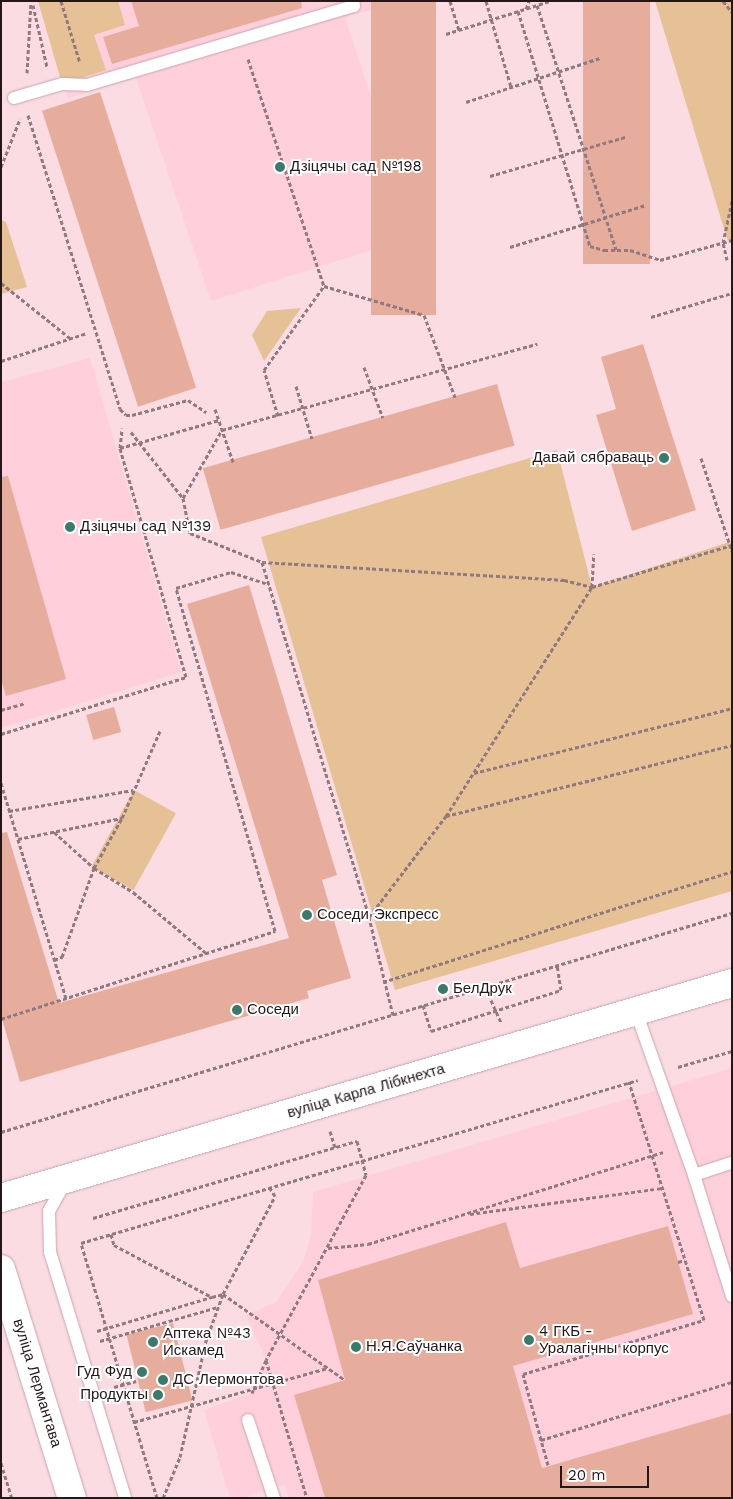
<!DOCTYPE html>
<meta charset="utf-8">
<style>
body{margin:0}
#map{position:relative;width:733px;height:1499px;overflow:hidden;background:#fbdce3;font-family:"Work Sans",sans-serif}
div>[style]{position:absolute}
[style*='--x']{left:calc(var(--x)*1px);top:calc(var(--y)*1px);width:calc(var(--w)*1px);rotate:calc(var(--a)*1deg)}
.built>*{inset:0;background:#ffd0db}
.green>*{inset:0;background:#e5c195;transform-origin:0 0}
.building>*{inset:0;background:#e7ad9c;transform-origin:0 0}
.path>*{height:3px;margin-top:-1.5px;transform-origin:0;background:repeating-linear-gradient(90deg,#907a7f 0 4px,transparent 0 6.5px)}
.roads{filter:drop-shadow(0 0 1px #caa5ae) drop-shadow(0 0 1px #caa5ae)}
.service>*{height:12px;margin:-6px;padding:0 6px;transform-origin:6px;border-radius:6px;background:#fff}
.tertiary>*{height:28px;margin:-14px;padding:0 14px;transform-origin:14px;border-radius:14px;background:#fff}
.secondary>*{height:28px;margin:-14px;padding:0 14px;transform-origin:14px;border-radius:14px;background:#fff}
.dots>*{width:14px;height:14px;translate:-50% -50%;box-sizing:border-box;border:2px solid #fff;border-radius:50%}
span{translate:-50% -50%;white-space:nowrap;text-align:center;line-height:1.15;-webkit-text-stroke:4px #fff;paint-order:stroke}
.poi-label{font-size:15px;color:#24171a}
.left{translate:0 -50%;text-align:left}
.right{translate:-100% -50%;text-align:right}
.street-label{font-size:15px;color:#24171a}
.frame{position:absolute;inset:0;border:2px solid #24171a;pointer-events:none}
.scale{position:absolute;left:560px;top:1466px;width:89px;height:22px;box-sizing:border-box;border:2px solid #24171a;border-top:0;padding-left:6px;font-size:15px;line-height:18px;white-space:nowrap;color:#24171a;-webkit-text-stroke:4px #fff;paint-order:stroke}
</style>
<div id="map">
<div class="built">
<div style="clip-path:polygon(38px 1px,386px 1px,387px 6px,345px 17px,416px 236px,211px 301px,136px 78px,68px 98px)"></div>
<div style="clip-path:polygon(90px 358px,181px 672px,1px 728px,1px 382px)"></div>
<div style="clip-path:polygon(732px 1068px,732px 1498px,289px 1498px,284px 1485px,242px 1498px,230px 1498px,204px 1410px,252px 1393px,266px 1360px,246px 1315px,276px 1302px,303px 1262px,311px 1235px,313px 1192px)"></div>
</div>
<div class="green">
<div style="clip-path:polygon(38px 1px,118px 1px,125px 25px,94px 35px,106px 70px,62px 84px)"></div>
<div style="clip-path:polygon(655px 1px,732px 1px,732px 240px,728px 241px,725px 232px)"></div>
<div style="clip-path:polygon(1px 220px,6px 222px,27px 287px,1px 294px)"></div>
<div style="clip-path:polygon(301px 308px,264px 361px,252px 335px,267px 311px)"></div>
<div style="clip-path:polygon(557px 450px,592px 587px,732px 541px,732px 891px,395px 990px,261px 537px)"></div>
<div style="left:134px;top:790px;width:48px;height:88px;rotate:29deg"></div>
</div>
<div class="building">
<div style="clip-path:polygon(131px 1px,301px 1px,302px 8px,112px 64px,103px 37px,139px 26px)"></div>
<div style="left:371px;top:1px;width:65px;height:314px"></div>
<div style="left:583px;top:1px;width:67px;height:263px"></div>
<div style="left:100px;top:92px;width:311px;height:61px;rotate:72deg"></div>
<div style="clip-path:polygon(643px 344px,696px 510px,632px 531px,596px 415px,616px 409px,601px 357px)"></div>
<div style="left:497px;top:384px;width:64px;height:306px;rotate:74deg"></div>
<div style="clip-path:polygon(8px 476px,66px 679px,6px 696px,1px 679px,1px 477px)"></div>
<div style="clip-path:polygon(249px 585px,337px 875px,322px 880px,351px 978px,307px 991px,309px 998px,20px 1082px,1px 1015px,1px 833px,7px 832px,59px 1003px,289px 938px,187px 604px)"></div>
<div style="left:114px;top:707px;width:26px;height:29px;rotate:74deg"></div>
<div style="clip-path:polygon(506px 1222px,520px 1268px,668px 1226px,693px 1314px,513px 1366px,542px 1468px,732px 1413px,732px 1498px,325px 1498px,294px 1395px,345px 1380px,318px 1280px)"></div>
<div style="left:173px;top:1323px;width:80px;height:48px;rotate:76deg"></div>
</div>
<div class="path">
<div style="--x:61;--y:1;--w:65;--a:73"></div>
<div style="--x:450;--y:1;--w:30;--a:73"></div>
<div style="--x:486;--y:1;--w:90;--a:73.8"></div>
<div style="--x:723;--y:1;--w:14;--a:51"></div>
<div style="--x:33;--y:5;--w:64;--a:77.3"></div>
<div style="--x:537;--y:5;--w:257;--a:72.1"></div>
<div style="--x:526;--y:9;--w:9;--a:-69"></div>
<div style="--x:518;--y:11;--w:246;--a:73"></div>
<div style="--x:590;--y:246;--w:15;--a:16"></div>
<div style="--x:604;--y:250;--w:26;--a:0"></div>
<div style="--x:630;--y:250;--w:32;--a:18"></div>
<div style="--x:660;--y:260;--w:75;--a:-15.5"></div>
<div style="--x:446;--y:34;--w:109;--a:-17.6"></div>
<div style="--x:248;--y:59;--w:239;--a:71.5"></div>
<div style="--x:27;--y:73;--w:72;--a:-86.8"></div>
<div style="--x:466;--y:102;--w:141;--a:-18.2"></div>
<div style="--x:28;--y:115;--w:308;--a:72.6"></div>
<div style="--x:120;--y:409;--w:8;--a:45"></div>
<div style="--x:126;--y:415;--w:6;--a:0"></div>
<div style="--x:132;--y:415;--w:58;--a:-15"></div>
<div style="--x:188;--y:400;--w:22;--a:34"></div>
<div style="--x:1;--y:167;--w:52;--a:-68.4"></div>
<div style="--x:490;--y:176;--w:141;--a:-16.1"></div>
<div style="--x:510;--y:247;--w:142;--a:-17.2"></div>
<div style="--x:727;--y:260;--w:17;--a:-103"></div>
<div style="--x:723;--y:243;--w:43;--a:-77.9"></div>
<div style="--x:1;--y:283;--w:88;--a:38.6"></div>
<div style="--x:651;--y:317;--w:84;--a:-16.5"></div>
<div style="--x:1;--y:361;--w:90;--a:-18"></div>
<div style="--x:364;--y:367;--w:54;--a:69.6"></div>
<div style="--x:296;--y:386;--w:55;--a:73.2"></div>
<div style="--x:215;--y:409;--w:56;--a:71.2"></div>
<div style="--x:278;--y:416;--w:48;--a:-106.9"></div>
<div style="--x:264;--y:370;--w:103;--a:-54.5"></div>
<div style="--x:324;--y:286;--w:104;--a:16.2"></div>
<div style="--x:424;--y:315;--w:88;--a:69.3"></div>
<div style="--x:131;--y:432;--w:84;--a:51.8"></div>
<div style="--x:183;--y:498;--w:36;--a:79"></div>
<div style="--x:190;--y:533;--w:78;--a:21.9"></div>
<div style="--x:262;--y:562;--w:303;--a:3.4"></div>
<div style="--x:564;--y:580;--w:29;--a:14"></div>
<div style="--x:592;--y:587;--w:33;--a:-87"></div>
<div style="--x:120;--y:448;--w:103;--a:-15.8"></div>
<div style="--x:701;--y:458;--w:98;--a:71.6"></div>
<div style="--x:183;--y:498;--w:78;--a:-60.2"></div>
<div style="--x:222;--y:430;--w:327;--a:-15.3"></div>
<div style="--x:262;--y:562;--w:371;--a:73.2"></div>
<div style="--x:1;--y:710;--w:25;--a:-16"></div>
<div style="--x:1;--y:734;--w:194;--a:-17.1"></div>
<div style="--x:186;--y:677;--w:238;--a:-106.1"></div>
<div style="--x:120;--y:448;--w:20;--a:-84"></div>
<div style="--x:474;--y:773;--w:266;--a:-14.1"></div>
<div style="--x:1;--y:783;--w:225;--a:73.2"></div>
<div style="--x:9;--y:811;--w:126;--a:-9.6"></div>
<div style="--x:446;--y:816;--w:295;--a:-13.9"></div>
<div style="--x:54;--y:832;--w:54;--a:42"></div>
<div style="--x:94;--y:868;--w:46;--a:31.6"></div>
<div style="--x:133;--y:892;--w:95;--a:39.9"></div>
<div style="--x:18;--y:839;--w:106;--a:-11.4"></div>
<div style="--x:54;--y:960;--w:9;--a:-21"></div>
<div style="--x:62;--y:957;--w:95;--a:-70.2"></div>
<div style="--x:94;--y:868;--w:57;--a:-60.8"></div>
<div style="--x:122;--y:818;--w:95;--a:-66.4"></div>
<div style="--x:383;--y:982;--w:366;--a:-17.6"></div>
<div style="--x:491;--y:1000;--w:24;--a:66"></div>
<div style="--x:423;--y:1005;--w:27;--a:73"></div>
<div style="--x:431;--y:1031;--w:136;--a:-17.5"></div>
<div style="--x:561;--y:990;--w:25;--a:-99"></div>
<div style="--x:393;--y:1015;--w:101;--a:-103.8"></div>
<div style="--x:369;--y:917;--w:127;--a:-52.7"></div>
<div style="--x:446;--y:816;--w:272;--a:-57.5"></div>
<div style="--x:592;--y:587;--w:146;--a:-16.7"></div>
<div style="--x:1;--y:1019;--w:288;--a:-17.8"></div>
<div style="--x:275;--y:931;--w:357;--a:-106.1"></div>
<div style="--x:176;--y:588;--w:57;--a:-16.2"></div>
<div style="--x:231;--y:572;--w:40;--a:18"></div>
<div style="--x:678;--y:1067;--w:56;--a:-16.5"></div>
<div style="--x:330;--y:1131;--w:17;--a:73"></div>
<div style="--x:1;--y:1132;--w:763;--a:-16.68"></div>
<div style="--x:470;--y:1214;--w:195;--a:-7.7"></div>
<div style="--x:93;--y:1218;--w:275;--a:-16.3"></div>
<div style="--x:357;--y:1141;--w:35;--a:75"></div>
<div style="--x:366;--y:1175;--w:210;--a:118.4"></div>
<div style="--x:266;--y:1360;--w:36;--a:113"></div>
<div style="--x:111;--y:1234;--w:11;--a:75"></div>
<div style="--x:114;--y:1245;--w:111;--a:28"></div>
<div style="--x:212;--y:1297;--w:11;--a:-15"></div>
<div style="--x:223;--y:1294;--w:111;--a:-62"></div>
<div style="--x:275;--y:1196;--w:9;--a:-122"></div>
<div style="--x:328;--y:1248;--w:40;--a:-5.7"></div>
<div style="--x:368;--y:1244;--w:309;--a:-17.3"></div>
<div style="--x:678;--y:1262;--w:7;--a:-16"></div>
<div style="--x:97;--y:1331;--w:120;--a:-16.5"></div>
<div style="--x:100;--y:1341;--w:123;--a:-16.1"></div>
<div style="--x:266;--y:1360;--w:144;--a:73.5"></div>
<div style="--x:114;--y:1387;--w:23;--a:-15"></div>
<div style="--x:134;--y:1422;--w:201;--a:-15.6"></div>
<div style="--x:541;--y:1440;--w:200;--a:-16.9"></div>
<div style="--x:1;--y:1463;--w:37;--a:73"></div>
<div style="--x:548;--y:1465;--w:94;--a:-105.4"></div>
<div style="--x:523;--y:1374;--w:189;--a:-16.6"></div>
<div style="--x:704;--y:1320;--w:250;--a:-107.5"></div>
<div style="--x:157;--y:1498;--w:266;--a:-106.6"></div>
<div style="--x:81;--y:1243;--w:580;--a:-16.31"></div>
<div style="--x:163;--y:1498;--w:44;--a:-67.5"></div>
<div style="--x:180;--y:1457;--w:119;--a:-77.4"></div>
<div style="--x:206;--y:1341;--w:50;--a:-70.1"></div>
<div style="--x:223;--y:1294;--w:149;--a:35.2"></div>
</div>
<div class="roads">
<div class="service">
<div style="--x:14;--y:98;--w:50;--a:-16.3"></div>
<div style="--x:62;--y:84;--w:25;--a:2"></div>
<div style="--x:87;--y:85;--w:278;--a:-16.5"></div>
<div style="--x:354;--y:6;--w:5;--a:-101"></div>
<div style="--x:636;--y:1012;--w:173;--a:70.4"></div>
<div style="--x:694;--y:1175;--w:127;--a:72.6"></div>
<div style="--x:694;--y:1175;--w:40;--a:-18"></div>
<div style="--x:64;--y:1184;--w:31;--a:119"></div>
<div style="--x:49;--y:1211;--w:41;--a:88.6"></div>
<div style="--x:50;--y:1252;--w:257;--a:73"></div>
<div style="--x:248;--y:1420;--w:82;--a:71.6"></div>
</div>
<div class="tertiary">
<div style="--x:1;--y:1269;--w:240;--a:72.8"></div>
</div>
<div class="secondary">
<div style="--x:1;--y:1198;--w:762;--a:-16.39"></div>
</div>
</div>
<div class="dots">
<div style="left:280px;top:167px;background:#387a6c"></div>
<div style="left:664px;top:458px;background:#387a6c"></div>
<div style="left:70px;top:527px;background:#387a6c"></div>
<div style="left:307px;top:915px;background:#387a6c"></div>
<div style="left:443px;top:989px;background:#387a6c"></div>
<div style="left:237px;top:1010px;background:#387a6c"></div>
<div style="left:529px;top:1340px;background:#387a6c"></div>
<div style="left:153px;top:1342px;background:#387a6c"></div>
<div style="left:356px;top:1347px;background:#387a6c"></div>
<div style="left:142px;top:1372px;background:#387a6c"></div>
<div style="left:163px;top:1380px;background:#387a6c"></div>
<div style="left:158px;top:1395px;background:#387a6c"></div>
</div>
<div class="poi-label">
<span class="left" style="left:290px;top:167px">Дзіцячы сад №198</span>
<span class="right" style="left:654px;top:458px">Давай сябраваць</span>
<span class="left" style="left:80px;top:527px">Дзіцячы сад №139</span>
<span class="left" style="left:317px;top:915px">Соседи Экспресс</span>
<span class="left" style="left:453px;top:989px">БелДрук</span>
<span class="left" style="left:247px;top:1010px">Соседи</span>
<span class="left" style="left:539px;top:1340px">4 ГКБ -<br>Уралагічны корпус</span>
<span class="left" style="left:163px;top:1342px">Аптека №43<br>Искамед</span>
<span class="left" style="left:366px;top:1347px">Н.Я.Саўчанка</span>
<span class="right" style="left:132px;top:1372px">Гуд Фуд</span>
<span class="left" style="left:173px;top:1380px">ДС Лермонтова</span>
<span class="right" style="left:148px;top:1395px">Продукты</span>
</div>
<div class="street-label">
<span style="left:366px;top:1091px;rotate:-16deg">вуліца Карла Лібкнехта</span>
<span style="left:37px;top:1383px;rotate:73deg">вуліца Лермантава</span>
</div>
<div class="frame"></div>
<div class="scale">20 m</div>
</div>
